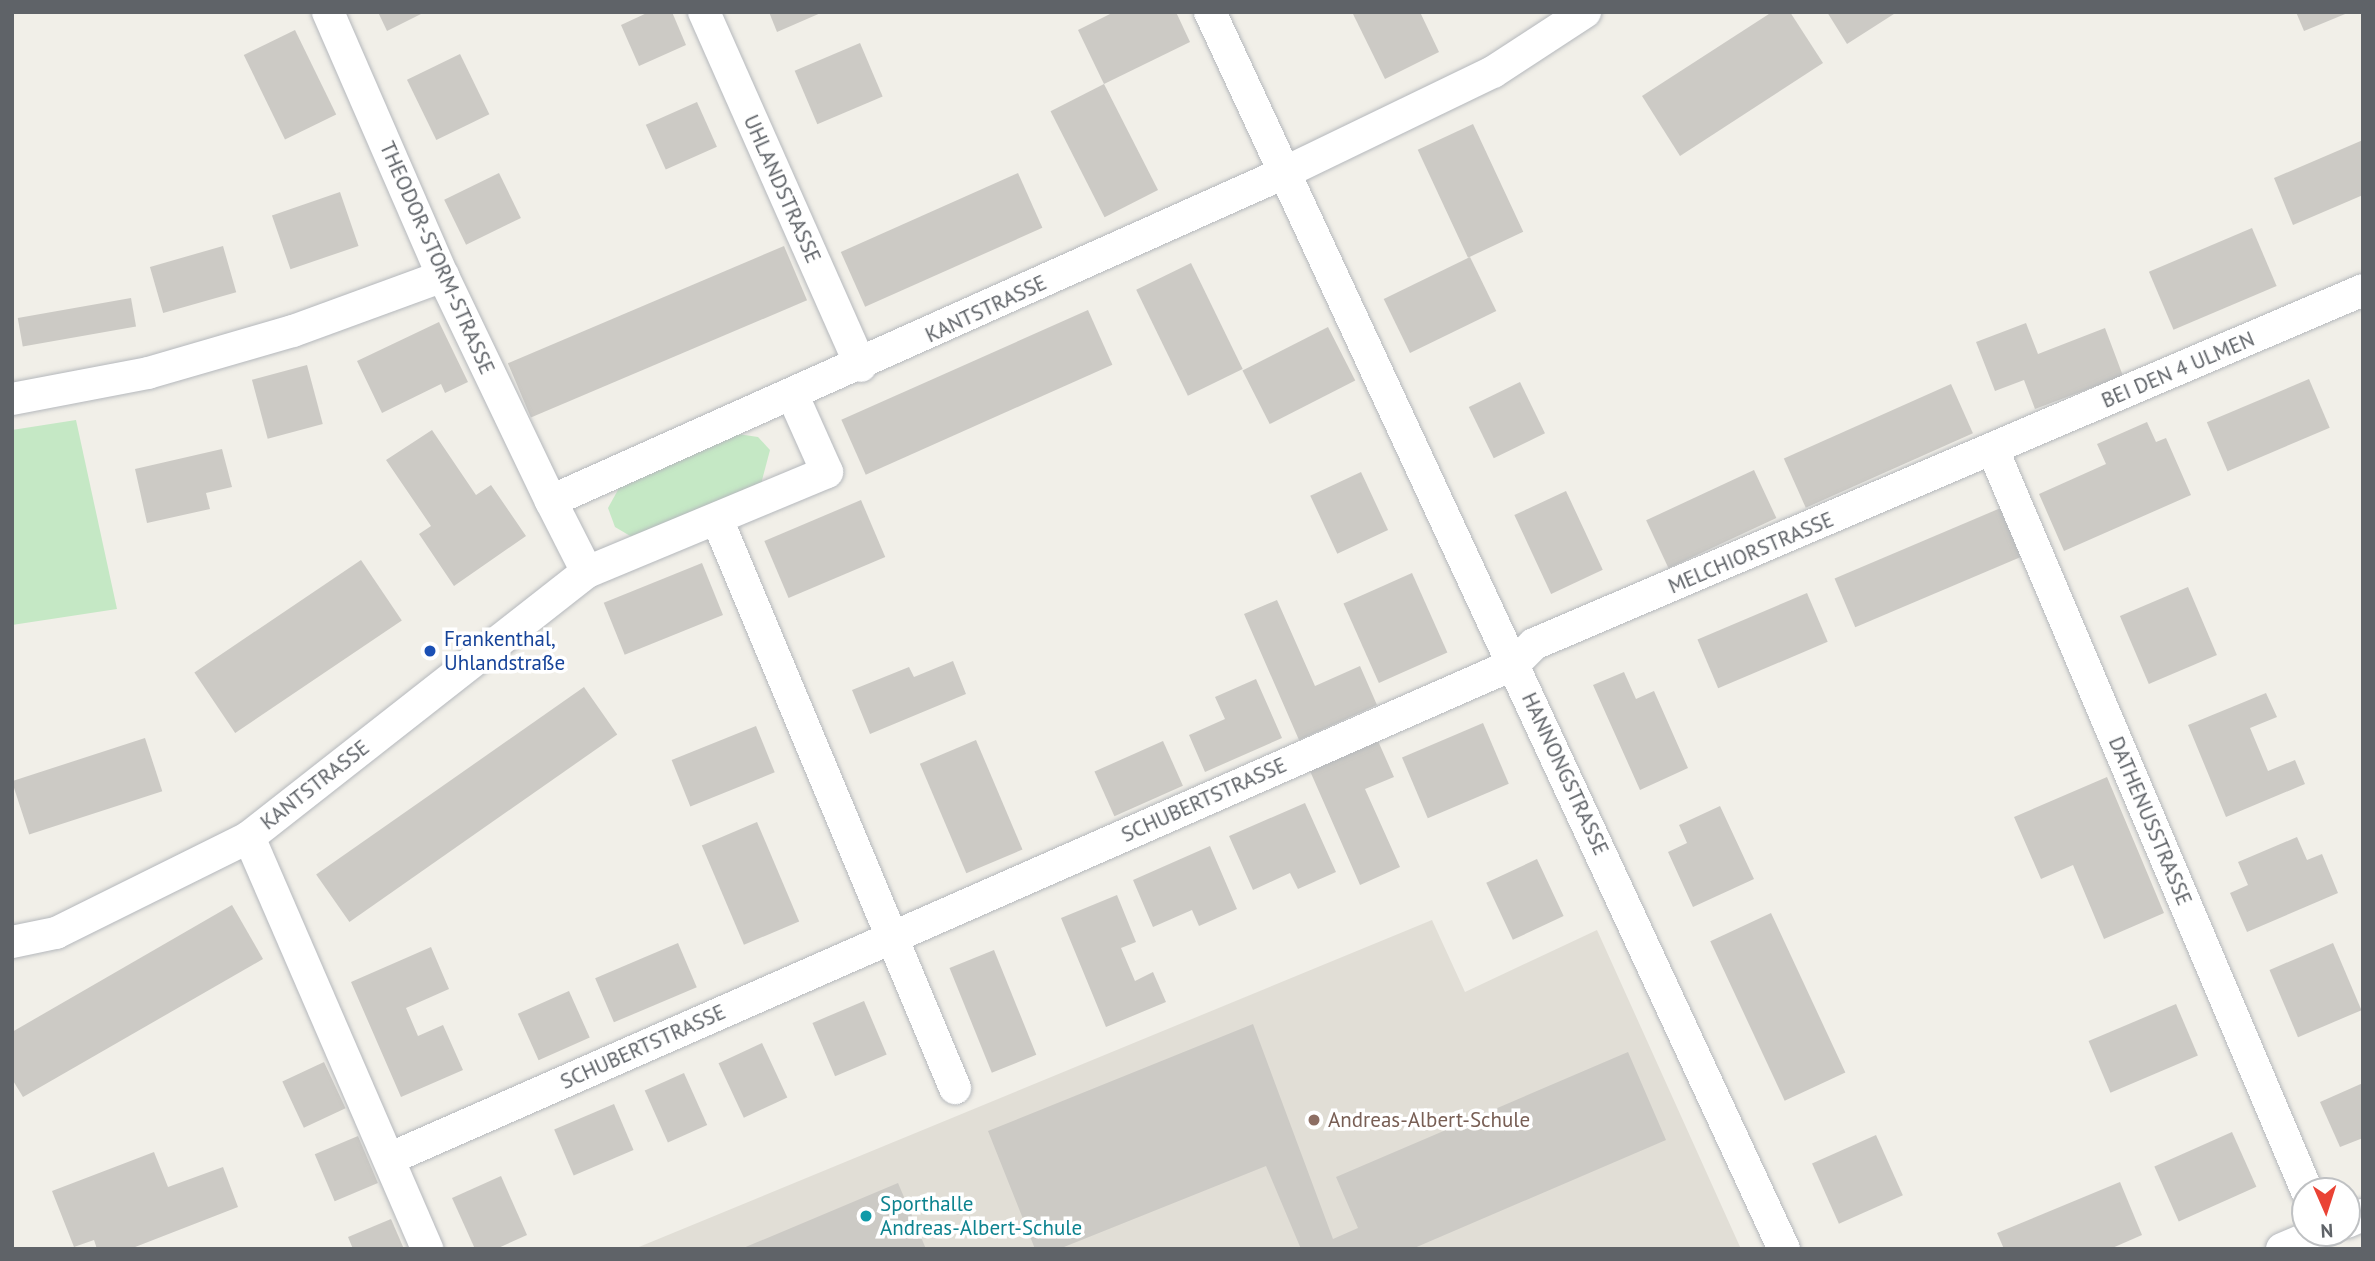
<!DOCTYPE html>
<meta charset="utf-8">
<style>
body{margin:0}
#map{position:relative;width:2375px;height:1261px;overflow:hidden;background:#f1efe8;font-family:"PT Sans",sans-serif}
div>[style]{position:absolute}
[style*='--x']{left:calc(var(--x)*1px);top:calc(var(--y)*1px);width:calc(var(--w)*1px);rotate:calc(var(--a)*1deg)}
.education>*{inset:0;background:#e1ded6}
.green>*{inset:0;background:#c5e8c5}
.building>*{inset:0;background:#cccac5;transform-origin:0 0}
.roads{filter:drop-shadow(0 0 2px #b5b8bc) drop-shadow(0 0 2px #b5b8bc)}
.street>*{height:32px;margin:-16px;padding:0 16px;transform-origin:16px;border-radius:16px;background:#fff}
.dots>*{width:19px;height:19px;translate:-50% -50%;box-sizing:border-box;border:4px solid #fff;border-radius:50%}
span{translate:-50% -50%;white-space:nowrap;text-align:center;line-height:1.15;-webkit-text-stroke:7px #fff;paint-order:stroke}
.street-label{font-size:21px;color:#5f6368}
.transit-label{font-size:21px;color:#164399}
.left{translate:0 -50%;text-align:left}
.education-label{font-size:21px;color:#785e54}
.culture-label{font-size:21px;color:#0d838f}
.frame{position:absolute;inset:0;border:14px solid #5f6368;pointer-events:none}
.north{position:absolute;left:2291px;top:1177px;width:70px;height:70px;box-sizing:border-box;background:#fff;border:2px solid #bfc1c3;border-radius:50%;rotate:177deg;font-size:19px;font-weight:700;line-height:28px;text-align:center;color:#5f6368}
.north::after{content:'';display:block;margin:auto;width:24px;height:32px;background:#ea4335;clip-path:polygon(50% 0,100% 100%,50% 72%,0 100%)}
</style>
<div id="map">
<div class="education">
<div style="clip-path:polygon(1432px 920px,1465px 992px,1597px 930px,1741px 1249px,634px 1249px)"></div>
</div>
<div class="green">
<div style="clip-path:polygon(76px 420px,117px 609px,12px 625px,12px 430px)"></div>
<div style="clip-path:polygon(738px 434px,758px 437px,770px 450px,761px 484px,632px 537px,615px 527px,608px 508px,619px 488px)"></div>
</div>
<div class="building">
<div style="clip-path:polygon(378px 12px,425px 12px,387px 31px)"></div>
<div style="clip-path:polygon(649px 12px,672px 12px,686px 45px,639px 66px,621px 25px)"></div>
<div style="clip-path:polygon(769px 12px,823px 12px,777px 32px)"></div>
<div style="clip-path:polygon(1114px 12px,1176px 12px,1190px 42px,1104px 84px,1078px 30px)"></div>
<div style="clip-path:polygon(1352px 12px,1420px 12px,1439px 52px,1385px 79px)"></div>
<div style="clip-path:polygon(1772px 12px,1790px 12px,1823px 63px,1680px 156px,1642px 96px)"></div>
<div style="clip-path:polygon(1827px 12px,1897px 12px,1847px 44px)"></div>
<div style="clip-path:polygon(2296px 12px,2350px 12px,2304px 31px)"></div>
<div style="left:295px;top:30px;width:94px;height:57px;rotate:64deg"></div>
<div style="left:860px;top:43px;width:58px;height:71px;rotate:67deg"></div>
<div style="left:460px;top:54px;width:67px;height:59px;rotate:64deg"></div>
<div style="left:1104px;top:84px;width:119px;height:60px;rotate:63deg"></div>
<div style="left:697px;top:102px;width:49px;height:56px;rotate:66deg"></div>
<div style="left:1473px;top:124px;width:119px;height:61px;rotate:65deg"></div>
<div style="clip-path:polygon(2363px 140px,2363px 195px,2293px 225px,2274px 178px)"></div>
<div style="left:499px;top:173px;width:50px;height:61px;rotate:64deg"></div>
<div style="left:1018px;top:173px;width:60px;height:194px;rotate:66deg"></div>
<div style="left:340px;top:192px;width:57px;height:72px;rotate:71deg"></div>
<div style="left:2252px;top:228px;width:63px;height:112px;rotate:67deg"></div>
<div style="left:223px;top:246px;width:48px;height:76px;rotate:74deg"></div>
<div style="left:784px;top:246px;width:59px;height:300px;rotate:67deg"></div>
<div style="left:1470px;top:257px;width:60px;height:96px;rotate:64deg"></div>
<div style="left:1191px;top:263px;width:118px;height:61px;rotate:64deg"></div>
<div style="left:131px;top:298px;width:29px;height:115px;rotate:80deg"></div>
<div style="left:1088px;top:310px;width:60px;height:270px;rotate:66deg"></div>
<div style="clip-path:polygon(439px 322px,468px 382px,445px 393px,441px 384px,382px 413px,357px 361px)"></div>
<div style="clip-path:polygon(2026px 323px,2038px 354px,2105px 328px,2123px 376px,2035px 409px,2024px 380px,1995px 391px,1976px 342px)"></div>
<div style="left:1328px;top:327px;width:60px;height:96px;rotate:63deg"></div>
<div style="left:307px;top:365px;width:61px;height:57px;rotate:75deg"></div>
<div style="left:2309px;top:379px;width:53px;height:111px;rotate:67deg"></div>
<div style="left:1520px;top:382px;width:57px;height:57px;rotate:64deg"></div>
<div style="left:1951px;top:384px;width:54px;height:183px;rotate:66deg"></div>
<div style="clip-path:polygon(2147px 422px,2156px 442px,2166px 438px,2191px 495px,2064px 551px,2039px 494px,2106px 464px,2097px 444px)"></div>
<div style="clip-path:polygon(432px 430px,476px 495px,491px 485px,526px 536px,454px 586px,419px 534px,431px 526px,386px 460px)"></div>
<div style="clip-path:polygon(222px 449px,232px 487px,206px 493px,210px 509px,147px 523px,135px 469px)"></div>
<div style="left:1754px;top:470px;width:53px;height:119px;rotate:65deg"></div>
<div style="left:1361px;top:472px;width:64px;height:56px;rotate:65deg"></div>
<div style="left:1566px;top:491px;width:87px;height:57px;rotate:65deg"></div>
<div style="left:861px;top:500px;width:62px;height:105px;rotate:67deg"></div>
<div style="left:2003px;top:507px;width:53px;height:183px;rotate:67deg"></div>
<div style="left:361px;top:560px;width:73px;height:201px;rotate:56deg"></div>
<div style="left:702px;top:563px;width:56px;height:106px;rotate:68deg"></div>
<div style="left:1412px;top:573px;width:87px;height:75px;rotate:66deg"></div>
<div style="left:2188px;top:587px;width:74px;height:74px;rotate:67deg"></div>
<div style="left:1807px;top:593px;width:53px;height:119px;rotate:67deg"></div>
<div style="clip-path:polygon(1277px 600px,1315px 686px,1360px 666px,1377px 705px,1299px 740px,1244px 614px)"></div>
<div style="clip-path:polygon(953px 661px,966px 694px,870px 734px,852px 690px,909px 667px,914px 677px)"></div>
<div style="clip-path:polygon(1624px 672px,1636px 699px,1654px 691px,1688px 768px,1640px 790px,1593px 685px)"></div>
<div style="clip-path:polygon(1256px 679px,1282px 738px,1205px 772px,1189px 735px,1225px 719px,1215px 697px)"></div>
<div style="left:584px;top:687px;width:58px;height:327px;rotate:55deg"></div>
<div style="clip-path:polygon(2266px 693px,2277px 717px,2250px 728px,2268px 771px,2295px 760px,2305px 784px,2226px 817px,2188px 725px)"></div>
<div style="left:1483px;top:723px;width:66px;height:88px;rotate:67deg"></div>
<div style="left:756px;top:726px;width:50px;height:91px;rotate:68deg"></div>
<div style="left:145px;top:738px;width:56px;height:140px;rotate:72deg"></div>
<div style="left:976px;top:740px;width:119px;height:61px;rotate:67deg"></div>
<div style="left:1163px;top:741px;width:49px;height:75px;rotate:66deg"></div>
<div style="clip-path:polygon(1378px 741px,1394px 777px,1365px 789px,1400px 867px,1360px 885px,1310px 771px)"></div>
<div style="clip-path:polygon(2107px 777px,2164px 913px,2104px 939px,2073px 865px,2041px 879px,2014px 817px)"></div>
<div style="clip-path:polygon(1305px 803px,1336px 872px,1298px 889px,1290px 873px,1253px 890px,1229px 836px)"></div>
<div style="clip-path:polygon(1720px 806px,1754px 879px,1693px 907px,1668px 852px,1687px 843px,1679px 825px)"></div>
<div style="left:757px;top:822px;width:108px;height:60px;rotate:67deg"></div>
<div style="clip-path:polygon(2297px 837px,2307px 860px,2322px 854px,2338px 893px,2247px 932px,2230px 893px,2248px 885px,2238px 862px)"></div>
<div style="clip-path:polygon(1210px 846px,1237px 909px,1199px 926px,1192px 910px,1153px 927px,1133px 880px)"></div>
<div style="left:1537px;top:859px;width:63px;height:56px;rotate:65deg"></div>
<div style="clip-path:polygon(1117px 895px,1136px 942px,1121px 948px,1135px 981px,1153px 972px,1166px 1002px,1106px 1027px,1061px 918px)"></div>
<div style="clip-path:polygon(232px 905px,263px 959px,23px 1097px,12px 1079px,12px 1032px)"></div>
<div style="left:1771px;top:913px;width:176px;height:67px;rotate:65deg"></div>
<div style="left:678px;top:943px;width:48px;height:90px;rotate:67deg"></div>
<div style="left:2333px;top:943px;width:73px;height:69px;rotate:67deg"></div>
<div style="clip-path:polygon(431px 947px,449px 989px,406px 1008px,418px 1036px,443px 1025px,463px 1070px,401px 1097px,351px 982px)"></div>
<div style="left:994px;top:950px;width:113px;height:48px;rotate:68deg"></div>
<div style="left:569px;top:991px;width:51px;height:56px;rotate:66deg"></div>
<div style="left:864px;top:1001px;width:58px;height:56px;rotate:67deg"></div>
<div style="left:2176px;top:1004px;width:56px;height:95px;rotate:67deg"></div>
<div style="clip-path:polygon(1253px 1024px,1333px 1239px,1358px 1228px,1336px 1177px,1628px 1052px,1666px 1140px,1412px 1249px,1301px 1249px,1266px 1166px,1059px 1249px,1035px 1249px,988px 1131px)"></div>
<div style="left:762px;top:1043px;width:60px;height:48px;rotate:65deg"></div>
<div style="left:324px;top:1062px;width:51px;height:46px;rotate:65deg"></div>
<div style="left:684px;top:1073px;width:57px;height:43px;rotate:66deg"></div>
<div style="clip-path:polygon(2363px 1083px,2363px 1138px,2340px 1147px,2320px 1102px)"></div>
<div style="left:614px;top:1104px;width:50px;height:65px;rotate:67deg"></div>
<div style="left:2232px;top:1132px;width:60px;height:85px;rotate:66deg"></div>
<div style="left:1876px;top:1135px;width:66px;height:70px;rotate:66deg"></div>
<div style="left:358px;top:1136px;width:51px;height:47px;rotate:67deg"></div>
<div style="clip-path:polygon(154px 1152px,168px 1187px,223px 1167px,238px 1207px,130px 1249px,97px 1249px,94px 1240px,74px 1247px,52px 1191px)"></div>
<div style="clip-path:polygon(501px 1176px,527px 1235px,496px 1249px,475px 1249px,452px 1198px)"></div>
<div style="clip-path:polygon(2120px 1182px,2142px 1235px,2110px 1249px,2004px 1249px,1997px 1233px)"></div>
<div style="clip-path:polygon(898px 1183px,926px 1249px,741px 1249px)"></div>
<div style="clip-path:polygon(391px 1219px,404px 1249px,353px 1249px,348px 1237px)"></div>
</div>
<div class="roads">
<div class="street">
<div style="--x:328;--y:12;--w:288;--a:66.5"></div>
<div style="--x:443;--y:276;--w:250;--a:64.4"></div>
<div style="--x:704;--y:12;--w:387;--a:66.1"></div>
<div style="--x:1210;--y:12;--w:1364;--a:65.11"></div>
<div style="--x:12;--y:399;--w:138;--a:-10.8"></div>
<div style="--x:148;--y:373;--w:151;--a:-16.2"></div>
<div style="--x:293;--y:331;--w:160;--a:-20.1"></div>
<div style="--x:1993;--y:450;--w:805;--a:67.04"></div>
<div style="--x:717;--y:519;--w:617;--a:67.3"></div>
<div style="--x:587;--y:572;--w:80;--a:-116.9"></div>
<div style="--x:551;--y:501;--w:805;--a:-24.11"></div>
<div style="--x:1286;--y:172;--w:230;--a:-25.8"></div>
<div style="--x:1493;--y:72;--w:110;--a:-33.1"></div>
<div style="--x:249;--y:837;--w:449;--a:66.6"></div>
<div style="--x:12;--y:942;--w:45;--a:-11.6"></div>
<div style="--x:56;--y:933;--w:216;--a:-26.4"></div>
<div style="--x:249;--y:837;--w:429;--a:-38.1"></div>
<div style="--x:587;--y:572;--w:260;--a:-22.6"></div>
<div style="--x:827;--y:472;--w:83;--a:-114.1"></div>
<div style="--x:391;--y:1158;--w:1227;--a:-23.74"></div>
<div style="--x:1514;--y:664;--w:28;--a:-45"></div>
<div style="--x:1534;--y:644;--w:901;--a:-23.12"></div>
<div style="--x:2347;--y:1222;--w:17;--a:-24"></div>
<div style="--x:2282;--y:1249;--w:41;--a:-22.8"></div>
</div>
</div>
<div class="dots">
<div style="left:430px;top:651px;background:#1a4fb4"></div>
<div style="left:1314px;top:1120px;background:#8d6e63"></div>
<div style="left:866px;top:1216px;background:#0f9aa8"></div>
</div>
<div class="street-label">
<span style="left:782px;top:189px;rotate:66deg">UHLANDSTRASSE</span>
<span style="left:437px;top:258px;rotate:66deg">THEODOR-STORM-STRASSE</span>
<span style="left:986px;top:309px;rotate:-25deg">KANTSTRASSE</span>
<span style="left:2178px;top:370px;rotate:-23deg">BEI DEN 4 ULMEN</span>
<span style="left:1751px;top:553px;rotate:-23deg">MELCHIORSTRASSE</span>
<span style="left:1565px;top:774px;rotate:65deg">HANNONGSTRASSE</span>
<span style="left:315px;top:785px;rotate:-38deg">KANTSTRASSE</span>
<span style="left:1204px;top:800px;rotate:-24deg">SCHUBERTSTRASSE</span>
<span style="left:2150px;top:821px;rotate:67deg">DATHENUSSTRASSE</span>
<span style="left:643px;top:1047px;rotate:-24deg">SCHUBERTSTRASSE</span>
</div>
<div class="transit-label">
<span class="left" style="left:444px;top:651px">Frankenthal,<br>Uhlandstraße</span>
</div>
<div class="education-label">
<span class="left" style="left:1328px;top:1120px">Andreas-Albert-Schule</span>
</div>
<div class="culture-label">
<span class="left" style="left:880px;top:1216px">Sporthalle<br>Andreas-Albert-Schule</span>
</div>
<div class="frame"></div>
<div class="north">N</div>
</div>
